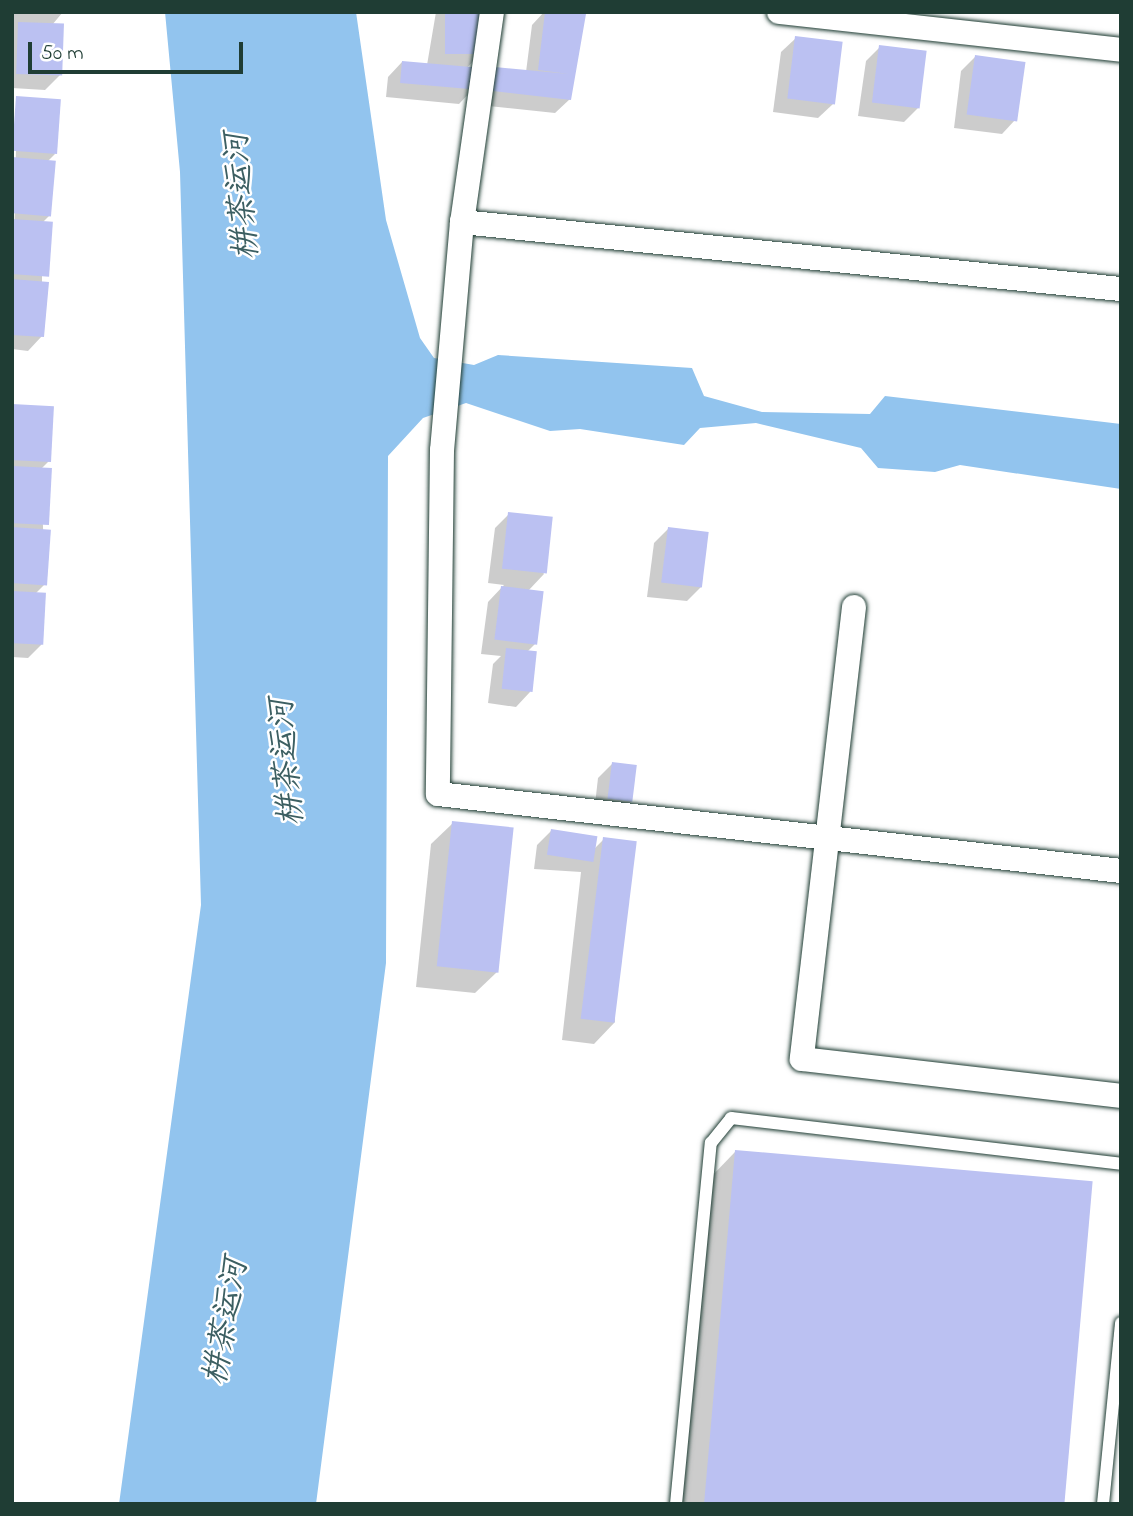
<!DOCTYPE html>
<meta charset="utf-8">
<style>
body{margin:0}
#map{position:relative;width:1133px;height:1516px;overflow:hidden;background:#fff;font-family:"Indie Flower","LXGW WenKai TC",sans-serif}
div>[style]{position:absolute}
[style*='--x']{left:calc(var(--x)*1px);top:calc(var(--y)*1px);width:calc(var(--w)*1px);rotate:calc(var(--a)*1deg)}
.water>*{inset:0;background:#92c4ee}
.shadow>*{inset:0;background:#0003}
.building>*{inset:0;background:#bbc1f2;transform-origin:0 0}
.roads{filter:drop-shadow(0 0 2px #1f3d34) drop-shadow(0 0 2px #1f3d34)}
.lane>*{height:12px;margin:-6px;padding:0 6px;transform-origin:6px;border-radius:6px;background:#fff}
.street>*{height:24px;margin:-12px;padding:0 12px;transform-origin:12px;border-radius:12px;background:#fff}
span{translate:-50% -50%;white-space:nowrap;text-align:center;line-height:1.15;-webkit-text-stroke:5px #fff;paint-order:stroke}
.water-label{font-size:32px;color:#3c5f62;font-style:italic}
.frame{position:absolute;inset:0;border:14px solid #1f3d34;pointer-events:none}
.scale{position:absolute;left:28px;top:42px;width:215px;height:32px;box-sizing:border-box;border:4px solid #1f3d34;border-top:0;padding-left:9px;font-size:21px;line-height:24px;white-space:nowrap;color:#1f3d34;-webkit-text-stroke:5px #fff;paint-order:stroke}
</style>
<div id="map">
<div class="water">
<div style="clip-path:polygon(165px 12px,356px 12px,386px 220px,420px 338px,434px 358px,474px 365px,498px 355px,692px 368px,704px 396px,762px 412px,870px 414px,885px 396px,1121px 424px,1121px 489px,960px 465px,935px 472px,878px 468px,861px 448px,756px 423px,700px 428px,684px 445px,580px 429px,550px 431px,466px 403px,423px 418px,388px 456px,386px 963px,316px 1504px,119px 1504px,201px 905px,180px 172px)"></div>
</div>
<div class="shadow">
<div style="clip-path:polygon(12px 12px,63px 12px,52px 25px,60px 75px,45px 90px,12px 88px)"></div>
<div style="clip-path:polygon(436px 12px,483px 12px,477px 57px,467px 68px,473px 89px,459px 104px,386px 97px,388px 77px,402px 62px,427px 65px)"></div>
<div style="clip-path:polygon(544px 12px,584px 15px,570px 99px,555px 113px,479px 105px,482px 83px,526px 72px,532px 25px)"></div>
<div style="clip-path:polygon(796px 38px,833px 104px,818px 118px,773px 112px,781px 52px)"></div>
<div style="clip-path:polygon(880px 47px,918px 108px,904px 122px,858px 116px,866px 61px)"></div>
<div style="clip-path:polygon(975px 57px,1016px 119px,1002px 134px,954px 128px,961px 71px)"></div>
<div style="clip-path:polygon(17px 97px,55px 154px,47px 162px,50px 215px,42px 223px,42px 336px,28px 351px,12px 349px)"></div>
<div style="clip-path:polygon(12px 406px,49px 461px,41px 469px,45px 584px,35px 594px,42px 644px,28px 658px,12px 657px)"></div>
<div style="clip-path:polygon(509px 514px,544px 574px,528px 591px,535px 644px,527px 652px,530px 692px,516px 707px,488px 703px,493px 664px,501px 656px,481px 654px,488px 602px,504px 585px,488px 583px,495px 528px)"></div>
<div style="clip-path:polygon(668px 529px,701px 587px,687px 601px,647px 597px,654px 543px)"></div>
<div style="clip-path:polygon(612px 764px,632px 801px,617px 815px,594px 813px,598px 778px)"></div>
<div style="clip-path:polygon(453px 823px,497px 972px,475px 993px,416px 987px,431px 844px)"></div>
<div style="clip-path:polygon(551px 831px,594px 849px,604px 839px,615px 1022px,594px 1044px,562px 1040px,581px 872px,534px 869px,537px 845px)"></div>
<div style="clip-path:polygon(735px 1152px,1062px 1504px,678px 1504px,708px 1180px)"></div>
</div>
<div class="building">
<div style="left:445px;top:12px;width:40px;height:42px"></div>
<div style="clip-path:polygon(545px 12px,586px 14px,571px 100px,493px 91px,495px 67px,569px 74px,538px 70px)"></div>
<div style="left:18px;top:22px;width:46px;height:52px;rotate:2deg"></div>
<div style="left:795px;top:36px;width:48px;height:63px;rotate:7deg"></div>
<div style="left:879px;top:45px;width:48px;height:58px;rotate:7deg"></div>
<div style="left:975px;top:55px;width:51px;height:60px;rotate:8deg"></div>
<div style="left:402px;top:61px;width:75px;height:22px;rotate:5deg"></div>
<div style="left:16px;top:96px;width:45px;height:55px;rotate:4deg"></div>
<div style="left:12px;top:157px;width:44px;height:56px;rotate:5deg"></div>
<div style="left:12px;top:219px;width:41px;height:55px;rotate:4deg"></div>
<div style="clip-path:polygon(12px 279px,49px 282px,44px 337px,12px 335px)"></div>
<div style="left:12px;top:404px;width:42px;height:56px;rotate:3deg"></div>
<div style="left:12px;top:466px;width:40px;height:57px;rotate:3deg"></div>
<div style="left:508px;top:512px;width:45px;height:57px;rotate:6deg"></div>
<div style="left:12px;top:527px;width:39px;height:56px;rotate:4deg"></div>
<div style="left:668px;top:527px;width:41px;height:56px;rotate:7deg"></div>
<div style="left:501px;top:586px;width:43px;height:54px;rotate:7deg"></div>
<div style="left:12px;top:591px;width:34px;height:52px;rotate:3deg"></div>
<div style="left:506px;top:648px;width:31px;height:41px;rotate:6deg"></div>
<div style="left:612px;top:762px;width:25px;height:37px;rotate:7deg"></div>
<div style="left:452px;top:821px;width:62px;height:146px;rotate:6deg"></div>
<div style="left:551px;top:829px;width:47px;height:26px;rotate:9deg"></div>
<div style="left:603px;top:837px;width:34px;height:183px;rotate:7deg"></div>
<div style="left:735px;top:1150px;width:359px;height:355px;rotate:5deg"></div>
</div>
<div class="roads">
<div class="lane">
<div style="--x:676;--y:1504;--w:363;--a:-84.5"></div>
<div style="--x:711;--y:1143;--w:32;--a:-51"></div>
<div style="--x:731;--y:1118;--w:393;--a:6.7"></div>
<div style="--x:1103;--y:1504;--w:182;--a:-84.3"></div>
</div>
<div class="street">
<div style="--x:492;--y:12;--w:212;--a:98.1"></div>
<div style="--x:462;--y:222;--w:229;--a:95"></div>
<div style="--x:442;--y:450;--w:344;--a:90.7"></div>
<div style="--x:438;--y:794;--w:687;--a:6.43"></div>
<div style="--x:779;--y:12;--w:344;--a:6.3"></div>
<div style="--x:462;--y:222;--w:662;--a:5.81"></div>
<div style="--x:854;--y:607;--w:455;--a:96.6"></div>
<div style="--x:802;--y:1059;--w:321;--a:6.6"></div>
</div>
</div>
<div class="water-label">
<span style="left:244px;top:196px;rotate:-95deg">栟茶运河</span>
<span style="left:289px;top:762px;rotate:-95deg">栟茶运河</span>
<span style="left:228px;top:1322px;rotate:-80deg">栟茶运河</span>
</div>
<div class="frame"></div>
<div class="scale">50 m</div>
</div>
